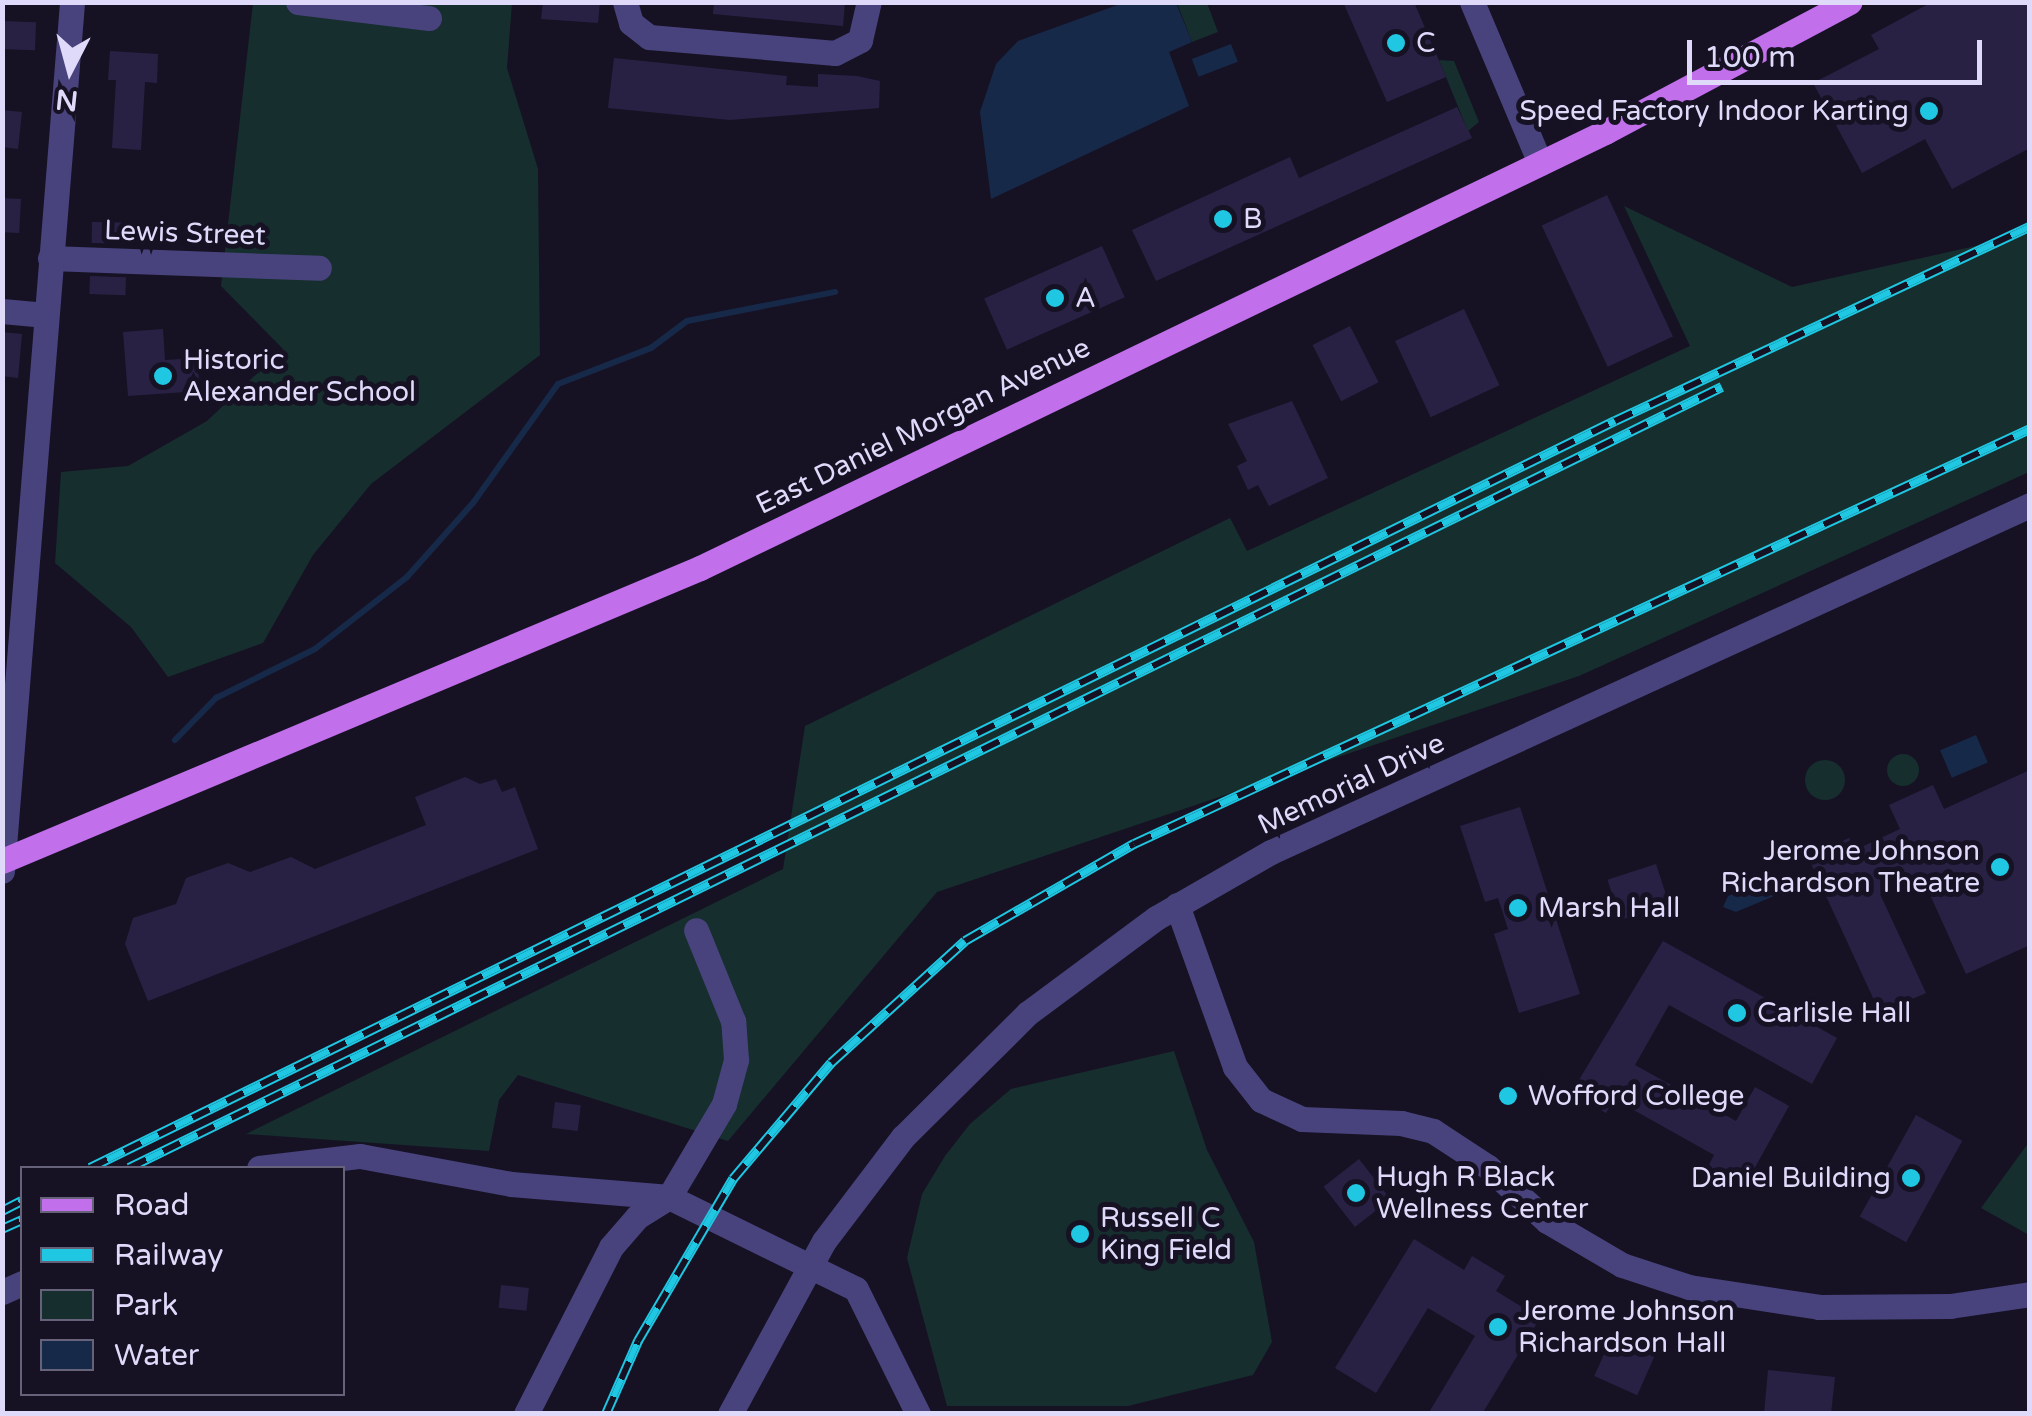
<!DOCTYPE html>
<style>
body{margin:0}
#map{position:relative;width:2032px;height:1416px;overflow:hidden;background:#161224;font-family:"Varela Round",sans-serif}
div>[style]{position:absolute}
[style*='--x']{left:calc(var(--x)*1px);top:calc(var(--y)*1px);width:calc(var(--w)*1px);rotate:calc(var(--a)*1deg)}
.green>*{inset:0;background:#162e2e}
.round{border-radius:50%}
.water>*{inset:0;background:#172949;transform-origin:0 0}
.stream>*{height:6px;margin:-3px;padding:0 3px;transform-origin:3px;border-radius:3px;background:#172949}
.building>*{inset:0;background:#292143;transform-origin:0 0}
.minor>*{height:25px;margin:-12.5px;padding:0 12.5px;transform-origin:12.5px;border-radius:12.5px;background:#48437d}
.major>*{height:25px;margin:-12.5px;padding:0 12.5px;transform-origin:12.5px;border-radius:12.5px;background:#c26fec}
.rail>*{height:10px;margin-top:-5px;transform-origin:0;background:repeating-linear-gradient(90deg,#161224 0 19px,#1fc7e2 0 38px);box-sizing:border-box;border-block:2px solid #1fc7e2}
.dots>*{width:28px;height:28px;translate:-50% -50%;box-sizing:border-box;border:5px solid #161224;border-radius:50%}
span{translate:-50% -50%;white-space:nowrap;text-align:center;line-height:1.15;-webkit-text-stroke:10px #161224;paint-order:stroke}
.poi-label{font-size:28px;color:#dfdafa}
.left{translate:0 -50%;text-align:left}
.right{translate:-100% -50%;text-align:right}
.street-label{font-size:28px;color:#dfdafa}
.frame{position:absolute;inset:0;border:5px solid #dfdafa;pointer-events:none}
.legend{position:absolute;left:20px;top:1166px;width:325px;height:230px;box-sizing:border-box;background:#161224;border:2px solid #66627a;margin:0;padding:12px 18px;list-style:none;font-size:30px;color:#dfdafa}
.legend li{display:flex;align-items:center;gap:20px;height:50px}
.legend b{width:50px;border:2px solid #66627a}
.north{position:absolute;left:20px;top:20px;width:100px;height:100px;-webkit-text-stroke:8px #161224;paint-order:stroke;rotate:186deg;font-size:28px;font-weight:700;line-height:40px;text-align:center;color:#dfdafa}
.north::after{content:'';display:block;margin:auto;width:35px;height:45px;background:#dfdafa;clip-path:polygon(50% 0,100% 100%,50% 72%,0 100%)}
.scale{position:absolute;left:1687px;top:40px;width:295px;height:45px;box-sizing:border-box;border:5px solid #dfdafa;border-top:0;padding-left:12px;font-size:30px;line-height:35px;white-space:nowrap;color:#dfdafa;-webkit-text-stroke:8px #161224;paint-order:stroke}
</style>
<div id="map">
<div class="green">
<div style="clip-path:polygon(253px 3px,512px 3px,507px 68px,538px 169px,540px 355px,371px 484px,313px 555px,263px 643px,168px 677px,131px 627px,55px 563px,61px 472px,128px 466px,207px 421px,283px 349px,221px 286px)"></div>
<div style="clip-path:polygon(1177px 3px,1207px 3px,1218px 32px,1192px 42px)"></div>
<div style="clip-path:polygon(1439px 60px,1454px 61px,1479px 122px,1468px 131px)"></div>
<div style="clip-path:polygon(1624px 206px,1792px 287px,2029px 234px,2029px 472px,1579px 676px,937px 892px,728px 1141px,518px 1075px,499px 1100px,489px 1151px,246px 1134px,783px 869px,805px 726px,1230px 518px,1247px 551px,1690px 346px)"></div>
<div class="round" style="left:1887px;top:754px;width:32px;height:32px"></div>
<div class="round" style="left:1805px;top:760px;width:40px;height:40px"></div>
<div style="clip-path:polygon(1174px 1051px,1207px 1150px,1254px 1242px,1272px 1342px,1253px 1375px,1128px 1406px,947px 1406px,907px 1258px,922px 1194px,945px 1156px,970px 1124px,1011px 1089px)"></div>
<div style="clip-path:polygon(2029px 1142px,2029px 1235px,1981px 1208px)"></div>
</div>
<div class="water">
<div style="clip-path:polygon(1123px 3px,1176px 3px,1192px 42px,1169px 52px,1189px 106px,991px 199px,980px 112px,996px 64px,1018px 41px)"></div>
<div style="left:1231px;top:44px;width:19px;height:42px;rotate:69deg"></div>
<div style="left:1976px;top:735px;width:30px;height:39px;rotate:67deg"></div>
<div style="clip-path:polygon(1782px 873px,1793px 878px,1791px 889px,1736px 912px,1723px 907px,1728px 896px)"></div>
</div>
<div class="stream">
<div style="--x:175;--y:740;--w:59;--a:-45.7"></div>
<div style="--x:216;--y:698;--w:110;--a:-26.3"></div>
<div style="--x:315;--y:649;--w:117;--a:-38"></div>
<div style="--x:407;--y:577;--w:99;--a:-48.3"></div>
<div style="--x:473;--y:503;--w:146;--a:-54.5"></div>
<div style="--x:558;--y:384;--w:100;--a:-21.2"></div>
<div style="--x:651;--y:348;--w:45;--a:-36.9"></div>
<div style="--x:687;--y:321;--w:151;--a:-11.1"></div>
</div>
<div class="building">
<div style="clip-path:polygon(543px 2px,600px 2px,598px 23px,541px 19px)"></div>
<div style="clip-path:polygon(714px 2px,845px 2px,843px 26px,713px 14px)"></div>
<div style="clip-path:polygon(1343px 2px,1414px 2px,1446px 77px,1387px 102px)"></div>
<div style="clip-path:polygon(1932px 2px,2030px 2px,2030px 148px,1952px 189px,1925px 139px,1862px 173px,1813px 83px,1879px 49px,1871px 35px)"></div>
<div style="left:2px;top:21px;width:34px;height:28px;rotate:2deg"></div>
<div style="clip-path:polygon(110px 51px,158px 54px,157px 83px,145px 82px,141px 150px,112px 148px,116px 80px,108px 80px)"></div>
<div style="clip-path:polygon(614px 58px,787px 76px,786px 85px,818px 87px,818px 74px,857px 76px,880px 81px,879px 108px,730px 120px,608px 108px)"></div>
<div style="clip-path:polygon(1457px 107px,1472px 138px,1156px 281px,1132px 230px,1290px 157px,1299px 178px)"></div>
<div style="clip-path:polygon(2px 110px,22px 112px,18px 149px,2px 147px)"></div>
<div style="left:1607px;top:195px;width:156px;height:72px;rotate:65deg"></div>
<div style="left:2px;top:198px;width:19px;height:34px;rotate:3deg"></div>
<div style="left:92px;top:222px;width:43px;height:21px;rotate:1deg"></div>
<div style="left:1102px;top:246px;width:56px;height:129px;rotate:66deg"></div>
<div style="left:90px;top:276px;width:36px;height:18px;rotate:2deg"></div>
<div style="left:1464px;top:309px;width:84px;height:76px;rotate:65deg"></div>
<div style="left:1350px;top:326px;width:63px;height:42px;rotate:63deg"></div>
<div style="clip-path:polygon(163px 329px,165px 360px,197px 358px,200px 391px,128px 396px,123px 332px)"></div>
<div style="clip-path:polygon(2px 332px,22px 334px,18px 378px,2px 376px)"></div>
<div style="clip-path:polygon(1292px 401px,1328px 478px,1269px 506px,1258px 485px,1248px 490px,1237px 466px,1247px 461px,1228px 424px)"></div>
<div style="clip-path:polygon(2030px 770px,2030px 945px,1966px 974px,1921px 875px,1880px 894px,1926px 993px,1880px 1013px,1808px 857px,1849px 838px,1855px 850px,1900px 829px,1889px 805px,1933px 785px,1944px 809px)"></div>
<div style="clip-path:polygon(465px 777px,480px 784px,496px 779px,502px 792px,515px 787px,538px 849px,148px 1001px,125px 944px,133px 918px,176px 904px,186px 878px,228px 863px,250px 872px,291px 857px,315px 869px,426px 825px,415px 797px)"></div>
<div style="clip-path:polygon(1520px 807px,1580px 994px,1519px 1013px,1494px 934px,1508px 929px,1498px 898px,1485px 902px,1460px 826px)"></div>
<div style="left:1656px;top:864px;width:42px;height:51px;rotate:72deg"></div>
<div style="clip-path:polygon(1663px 941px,1837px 1038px,1812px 1084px,1669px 1005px,1635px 1065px,1736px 1121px,1755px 1087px,1789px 1106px,1742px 1191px,1706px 1171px,1714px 1155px,1614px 1099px,1606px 1113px,1571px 1093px)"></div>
<div style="left:555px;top:1102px;width:26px;height:26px;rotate:7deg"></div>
<div style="left:1916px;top:1115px;width:53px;height:116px;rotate:29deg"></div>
<div style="left:1359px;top:1159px;width:51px;height:45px;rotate:52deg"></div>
<div style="clip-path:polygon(1414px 1239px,1464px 1270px,1472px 1256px,1505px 1276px,1496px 1291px,1540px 1318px,1482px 1414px,1428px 1414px,1475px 1336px,1428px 1308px,1376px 1393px,1335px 1368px)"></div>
<div style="left:501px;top:1285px;width:28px;height:23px;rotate:6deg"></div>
<div style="left:1613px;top:1334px;width:47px;height:46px;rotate:24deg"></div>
<div style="clip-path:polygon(1768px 1370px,1835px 1377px,1831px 1414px,1764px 1414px)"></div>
</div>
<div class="minor">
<div style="--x:298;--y:2;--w:132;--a:7"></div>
<div style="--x:625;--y:2;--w:22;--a:74"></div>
<div style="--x:631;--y:23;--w:23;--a:38"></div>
<div style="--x:649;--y:37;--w:187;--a:4.9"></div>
<div style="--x:835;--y:53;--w:28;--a:-27"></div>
<div style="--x:860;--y:40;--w:39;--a:-77"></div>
<div style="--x:1472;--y:2;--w:175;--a:67.1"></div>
<div style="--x:50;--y:258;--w:269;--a:2.1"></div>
<div style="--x:2;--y:311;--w:44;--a:5.2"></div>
<div style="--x:2;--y:871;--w:872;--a:-85.39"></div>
<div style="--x:1177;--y:905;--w:172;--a:70.3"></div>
<div style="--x:1235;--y:1067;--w:42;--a:51.8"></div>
<div style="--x:1261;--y:1100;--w:45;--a:24.9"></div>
<div style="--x:1302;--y:1119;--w:99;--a:2.3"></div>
<div style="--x:1401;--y:1123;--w:33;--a:14"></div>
<div style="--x:1433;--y:1131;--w:66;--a:33.2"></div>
<div style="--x:1488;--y:1167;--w:80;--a:42.5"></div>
<div style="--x:1547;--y:1221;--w:87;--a:30.4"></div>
<div style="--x:1622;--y:1265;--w:71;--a:18.2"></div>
<div style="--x:1689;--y:1287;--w:132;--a:8.7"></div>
<div style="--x:1819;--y:1307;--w:131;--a:-0.4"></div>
<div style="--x:1950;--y:1306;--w:81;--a:-8.5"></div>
<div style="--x:259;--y:1168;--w:102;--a:-6.8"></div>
<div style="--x:360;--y:1156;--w:154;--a:10.5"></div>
<div style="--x:511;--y:1184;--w:159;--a:4.7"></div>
<div style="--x:669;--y:1197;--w:208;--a:26.2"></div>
<div style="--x:856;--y:1289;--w:140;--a:63.6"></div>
<div style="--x:2;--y:1292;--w:22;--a:-24"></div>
<div style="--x:526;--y:1414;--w:187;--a:-63"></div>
<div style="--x:611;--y:1247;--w:40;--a:-49"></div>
<div style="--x:637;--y:1217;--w:38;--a:-32"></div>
<div style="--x:669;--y:1197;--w:108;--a:-59.4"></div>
<div style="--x:724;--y:1104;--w:46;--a:-74.7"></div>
<div style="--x:736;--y:1060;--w:39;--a:-94"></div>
<div style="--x:733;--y:1021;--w:98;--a:-112.1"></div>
<div style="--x:730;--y:1414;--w:197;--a:-61.5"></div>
<div style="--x:824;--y:1241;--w:131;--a:-52.8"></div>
<div style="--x:903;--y:1137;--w:176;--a:-44.8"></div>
<div style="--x:1028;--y:1013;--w:159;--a:-36.6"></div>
<div style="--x:1156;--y:918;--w:133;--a:-29.9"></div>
<div style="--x:1271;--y:852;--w:835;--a:-24.57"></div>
</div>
<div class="major">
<div style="--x:2;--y:861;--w:757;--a:-22.77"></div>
<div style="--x:700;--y:568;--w:1005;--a:-25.72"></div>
<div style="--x:1605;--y:132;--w:277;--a:-28"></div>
</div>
<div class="rail">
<div style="--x:90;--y:1168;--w:1698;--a:-26.1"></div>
<div style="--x:1615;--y:421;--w:458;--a:-25.1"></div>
<div style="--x:129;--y:1168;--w:1774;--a:-26.12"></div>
<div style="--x:2;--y:1211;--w:22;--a:-27"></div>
<div style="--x:2;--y:1229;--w:22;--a:-24"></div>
<div style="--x:606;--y:1414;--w:80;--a:-66.3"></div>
<div style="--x:638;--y:1341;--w:188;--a:-59.6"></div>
<div style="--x:733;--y:1179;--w:152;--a:-49.8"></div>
<div style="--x:831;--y:1063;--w:181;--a:-42.3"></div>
<div style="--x:965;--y:941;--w:195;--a:-29.9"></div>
<div style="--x:1134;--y:844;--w:987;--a:-24.85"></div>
</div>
<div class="dots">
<div style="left:1396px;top:43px;background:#1fc7e2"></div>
<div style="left:1929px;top:111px;background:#1fc7e2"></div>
<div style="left:1223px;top:219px;background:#1fc7e2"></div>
<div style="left:1055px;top:298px;background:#1fc7e2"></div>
<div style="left:163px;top:376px;background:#1fc7e2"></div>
<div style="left:2000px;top:867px;background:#1fc7e2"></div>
<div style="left:1518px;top:908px;background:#1fc7e2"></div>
<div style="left:1737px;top:1013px;background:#1fc7e2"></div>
<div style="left:1508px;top:1096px;background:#1fc7e2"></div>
<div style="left:1911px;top:1178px;background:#1fc7e2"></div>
<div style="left:1356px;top:1193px;background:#1fc7e2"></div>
<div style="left:1080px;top:1234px;background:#1fc7e2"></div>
<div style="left:1498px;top:1327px;background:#1fc7e2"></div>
</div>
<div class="poi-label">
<span class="left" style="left:1416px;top:43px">C</span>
<span class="right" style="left:1909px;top:111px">Speed Factory Indoor Karting</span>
<span class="left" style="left:1243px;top:219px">B</span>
<span class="left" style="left:1075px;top:298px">A</span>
<span class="left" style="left:183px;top:376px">Historic<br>Alexander School</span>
<span class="right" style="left:1980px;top:867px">Jerome Johnson<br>Richardson Theatre</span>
<span class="left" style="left:1538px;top:908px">Marsh Hall</span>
<span class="left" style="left:1757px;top:1013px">Carlisle Hall</span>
<span class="left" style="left:1528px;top:1096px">Wofford College</span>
<span class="left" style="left:1376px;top:1193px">Hugh R Black<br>Wellness Center</span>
<span class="right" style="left:1891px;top:1178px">Daniel Building</span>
<span class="left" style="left:1100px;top:1234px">Russell C<br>King Field</span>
<span class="left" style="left:1518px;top:1327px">Jerome Johnson<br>Richardson Hall</span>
</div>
<div class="street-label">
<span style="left:185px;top:233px;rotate:2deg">Lewis Street</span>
<span style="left:923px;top:426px;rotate:-26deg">East Daniel Morgan Avenue</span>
<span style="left:1351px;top:784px;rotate:-25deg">Memorial Drive</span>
</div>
<div class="frame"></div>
<ul class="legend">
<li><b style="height:12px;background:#c26fec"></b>Road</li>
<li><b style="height:12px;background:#1fc7e2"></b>Railway</li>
<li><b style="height:28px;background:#162e2e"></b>Park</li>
<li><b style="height:28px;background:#172949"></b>Water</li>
</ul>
<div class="north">N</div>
<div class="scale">100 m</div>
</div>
